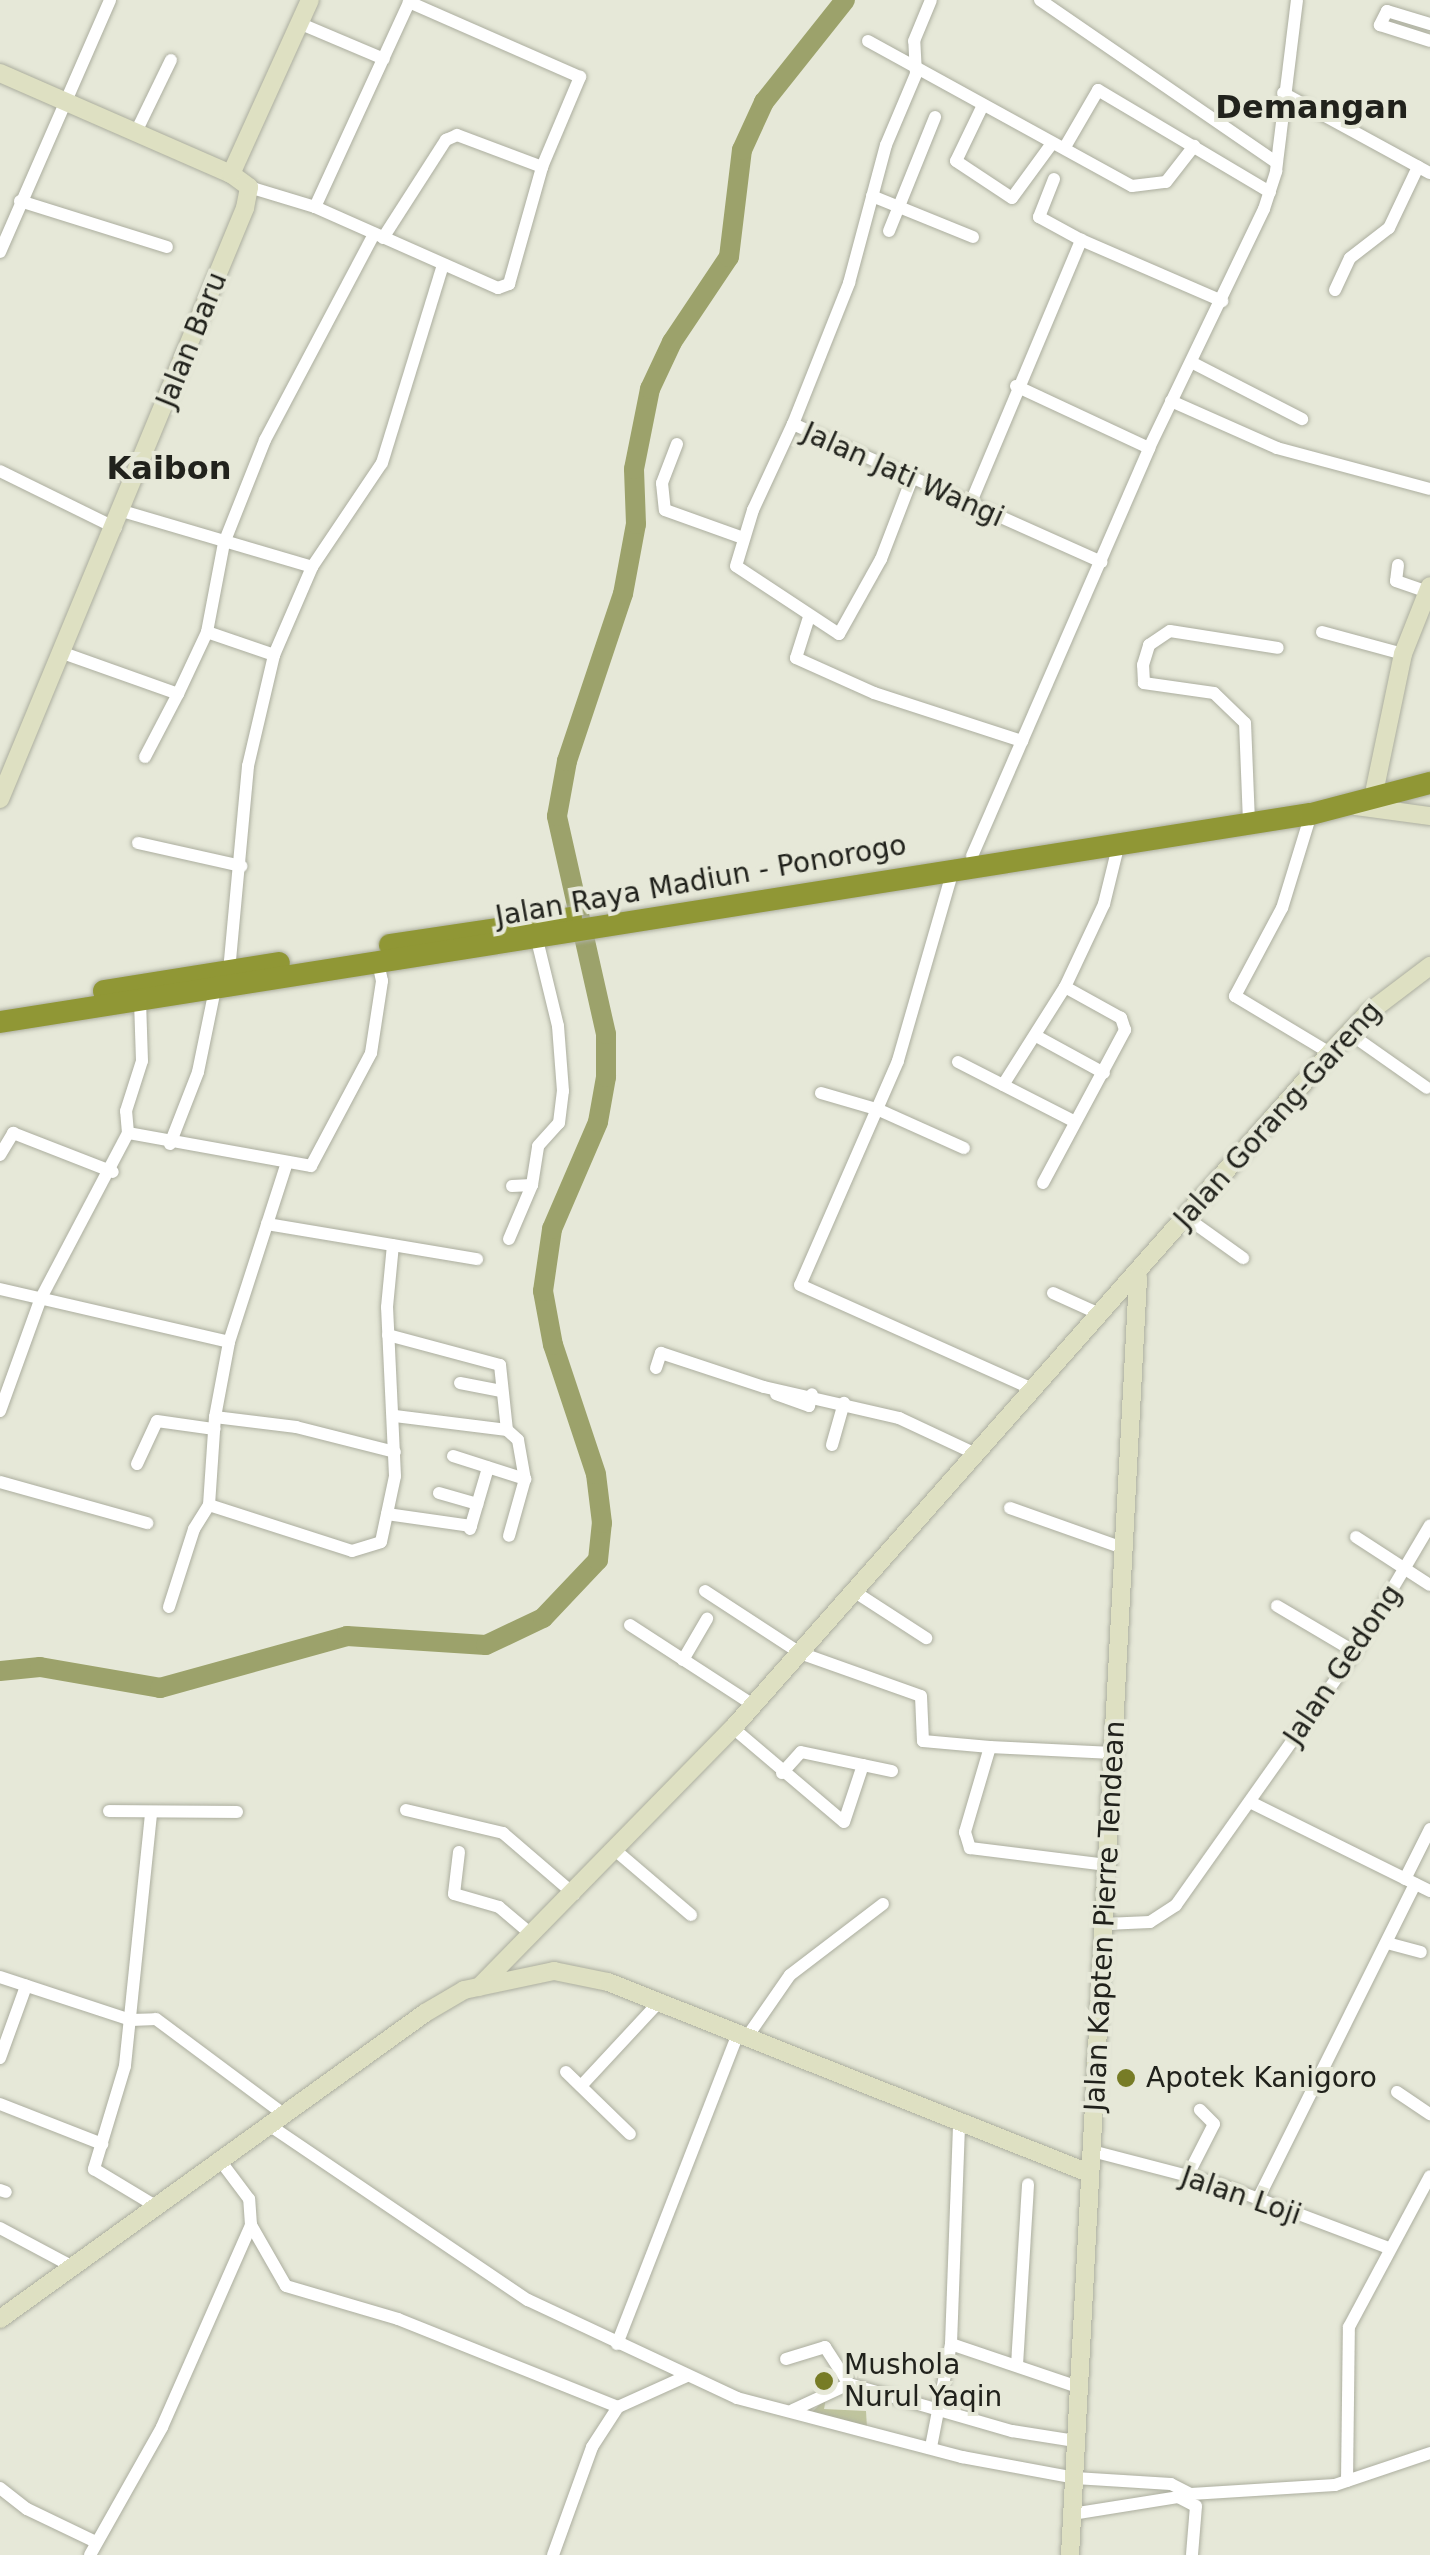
<!DOCTYPE html>
<style>
body{margin:0}
#map{position:relative;width:1430px;height:2555px;overflow:hidden;background:#e6e8d8;font-family:"DejaVu Sans",sans-serif}
div>[style]{position:absolute}
[style*='--x']{left:calc(var(--x)*1px);top:calc(var(--y)*1px);width:calc(var(--w)*1px);rotate:calc(var(--a)*1deg)}
.green>*{inset:0;background:#bfc49e}
.river>*{height:20px;margin:-10px;padding:0 10px;transform-origin:10px;border-radius:10px;background:#9ca26b}
.roads{filter:drop-shadow(0 0 2px #acae9f) drop-shadow(0 0 2px #acae9f)}
.street>*{height:12px;margin:-6px;padding:0 6px;transform-origin:6px;border-radius:6px;background:#fff}
.secondary>*{height:18px;margin:-9px;padding:0 9px;transform-origin:9px;border-radius:9px;background:#dee0c2}
.highway>*{height:22px;margin:-11px;padding:0 11px;transform-origin:11px;border-radius:11px;background:#909735}
.dots>*{width:28px;height:28px;translate:-50% -50%;box-sizing:border-box;border:5px solid #e6e8d8;border-radius:50%}
span{translate:-50% -50%;white-space:nowrap;text-align:center;line-height:1.15;-webkit-text-stroke:8px #e6e8d8;paint-order:stroke}
.street-label{font-size:28px;color:#21221c}
.poi-label{font-size:28px;color:#21221c}
.left{translate:0 -50%;text-align:left}
.quarter-label{font-size:32px;color:#21221c;font-weight:700}
</style>
<div id="map">
<div class="green">
<div style="clip-path:polygon(826px 2398px,824px 2409px,866px 2411px,867px 2428px,812px 2412px)"></div>
</div>
<div class="river">
<div style="--x:0;--y:1671;--w:40;--a:-5.7"></div>
<div style="--x:40;--y:1667;--w:122;--a:9.9"></div>
<div style="--x:160;--y:1688;--w:194;--a:-15.5"></div>
<div style="--x:347;--y:1636;--w:139;--a:3.7"></div>
<div style="--x:486;--y:1645;--w:63;--a:-25.3"></div>
<div style="--x:543;--y:1618;--w:80;--a:-46.5"></div>
<div style="--x:598;--y:1560;--w:37;--a:-84"></div>
<div style="--x:602;--y:1523;--w:49;--a:-97"></div>
<div style="--x:596;--y:1474;--w:136;--a:-108.4"></div>
<div style="--x:553;--y:1345;--w:55;--a:-100.5"></div>
<div style="--x:543;--y:1291;--w:63;--a:-81.7"></div>
<div style="--x:552;--y:1229;--w:116;--a:-66.7"></div>
<div style="--x:598;--y:1122;--w:46;--a:-79.9"></div>
<div style="--x:606;--y:1077;--w:43;--a:-90"></div>
<div style="--x:606;--y:1034;--w:223;--a:-102.7"></div>
<div style="--x:557;--y:816;--w:56;--a:-79.7"></div>
<div style="--x:567;--y:761;--w:176;--a:-71.5"></div>
<div style="--x:623;--y:594;--w:71;--a:-79.5"></div>
<div style="--x:636;--y:524;--w:55;--a:-92.1"></div>
<div style="--x:634;--y:469;--w:82;--a:-78.7"></div>
<div style="--x:650;--y:389;--w:52;--a:-64.9"></div>
<div style="--x:672;--y:342;--w:102;--a:-56.2"></div>
<div style="--x:729;--y:257;--w:108;--a:-83.1"></div>
<div style="--x:742;--y:150;--w:53;--a:-65.4"></div>
<div style="--x:764;--y:102;--w:130;--a:-51.5"></div>
</div>
<div class="roads">
<div class="street">
<div style="--x:1040;--y:0;--w:286;--a:34.5"></div>
<div style="--x:299;--y:23;--w:92;--a:23"></div>
<div style="--x:1430;--y:24;--w:45;--a:-163.2"></div>
<div style="--x:1387;--y:11;--w:16;--a:117"></div>
<div style="--x:1380;--y:25;--w:52;--a:17.7"></div>
<div style="--x:868;--y:41;--w:301;--a:28.8"></div>
<div style="--x:1132;--y:186;--w:34;--a:-7"></div>
<div style="--x:1166;--y:182;--w:46;--a:-52.1"></div>
<div style="--x:1283;--y:93;--w:167;--a:28.6"></div>
<div style="--x:983;--y:105;--w:62;--a:115.7"></div>
<div style="--x:956;--y:161;--w:67;--a:33.5"></div>
<div style="--x:1012;--y:198;--w:64;--a:-53.8"></div>
<div style="--x:136;--y:132;--w:80;--a:-64.1"></div>
<div style="--x:1065;--y:147;--w:66;--a:-59.9"></div>
<div style="--x:1098;--y:90;--w:200;--a:30.7"></div>
<div style="--x:1054;--y:179;--w:41;--a:111.5"></div>
<div style="--x:1039;--y:217;--w:48;--a:28.7"></div>
<div style="--x:249;--y:187;--w:69;--a:16.9"></div>
<div style="--x:315;--y:207;--w:200;--a:23.9"></div>
<div style="--x:498;--y:288;--w:12;--a:-20"></div>
<div style="--x:509;--y:284;--w:122;--a:-74.2"></div>
<div style="--x:542;--y:167;--w:98;--a:-67.1"></div>
<div style="--x:580;--y:77;--w:187;--a:-156.3"></div>
<div style="--x:872;--y:196;--w:109;--a:22.1"></div>
<div style="--x:20;--y:201;--w:154;--a:17.4"></div>
<div style="--x:315;--y:207;--w:228;--a:-65.3"></div>
<div style="--x:889;--y:231;--w:123;--a:-68"></div>
<div style="--x:383;--y:238;--w:117;--a:-57.3"></div>
<div style="--x:446;--y:140;--w:12;--a:-24"></div>
<div style="--x:457;--y:135;--w:91;--a:20.6"></div>
<div style="--x:0;--y:252;--w:275;--a:-66.4"></div>
<div style="--x:1335;--y:290;--w:35;--a:-65"></div>
<div style="--x:1350;--y:258;--w:49;--a:-37.6"></div>
<div style="--x:1389;--y:228;--w:68;--a:-64.6"></div>
<div style="--x:1191;--y:362;--w:125;--a:27.2"></div>
<div style="--x:1016;--y:386;--w:147;--a:25"></div>
<div style="--x:1171;--y:401;--w:116;--a:23.9"></div>
<div style="--x:1277;--y:448;--w:158;--a:15"></div>
<div style="--x:793;--y:424;--w:152;--a:-68.3"></div>
<div style="--x:849;--y:283;--w:143;--a:-75"></div>
<div style="--x:886;--y:145;--w:77;--a:-67.1"></div>
<div style="--x:916;--y:74;--w:33;--a:-93"></div>
<div style="--x:914;--y:41;--w:44;--a:-67.5"></div>
<div style="--x:677;--y:444;--w:42;--a:111"></div>
<div style="--x:662;--y:483;--w:27;--a:84"></div>
<div style="--x:665;--y:510;--w:83;--a:19.7"></div>
<div style="--x:0;--y:471;--w:129;--a:26.2"></div>
<div style="--x:911;--y:481;--w:84;--a:111"></div>
<div style="--x:881;--y:559;--w:86;--a:119.2"></div>
<div style="--x:839;--y:634;--w:123;--a:-146.6"></div>
<div style="--x:736;--y:566;--w:59;--a:-73.1"></div>
<div style="--x:753;--y:510;--w:95;--a:-65.1"></div>
<div style="--x:793;--y:424;--w:338;--a:24.1"></div>
<div style="--x:969;--y:507;--w:290;--a:-67.2"></div>
<div style="--x:1081;--y:240;--w:154;--a:23.4"></div>
<div style="--x:122;--y:511;--w:198;--a:16.4"></div>
<div style="--x:1398;--y:565;--w:16;--a:97"></div>
<div style="--x:1396;--y:581;--w:36;--a:19"></div>
<div style="--x:809;--y:617;--w:43;--a:107.6"></div>
<div style="--x:796;--y:658;--w:85;--a:24.2"></div>
<div style="--x:874;--y:693;--w:156;--a:18"></div>
<div style="--x:207;--y:632;--w:71;--a:18.9"></div>
<div style="--x:1322;--y:632;--w:84;--a:15.2"></div>
<div style="--x:63;--y:653;--w:122;--a:19.6"></div>
<div style="--x:178;--y:694;--w:68;--a:-64.9"></div>
<div style="--x:207;--y:632;--w:91;--a:-79.2"></div>
<div style="--x:224;--y:543;--w:111;--a:-68.3"></div>
<div style="--x:265;--y:440;--w:233;--a:-62.1"></div>
<div style="--x:145;--y:757;--w:71;--a:-62.4"></div>
<div style="--x:1311;--y:814;--w:98;--a:107.1"></div>
<div style="--x:1282;--y:908;--w:100;--a:118.1"></div>
<div style="--x:1235;--y:996;--w:111;--a:31"></div>
<div style="--x:1249;--y:822;--w:99;--a:-92.3"></div>
<div style="--x:1245;--y:723;--w:43;--a:-135.9"></div>
<div style="--x:1214;--y:693;--w:71;--a:-171.9"></div>
<div style="--x:1144;--y:683;--w:18;--a:-93"></div>
<div style="--x:1143;--y:665;--w:21;--a:-73"></div>
<div style="--x:1149;--y:645;--w:25;--a:-34"></div>
<div style="--x:1170;--y:631;--w:109;--a:8.9"></div>
<div style="--x:138;--y:843;--w:106;--a:12.6"></div>
<div style="--x:972;--y:856;--w:445;--a:-66.5"></div>
<div style="--x:1149;--y:448;--w:265;--a:-64.3"></div>
<div style="--x:1264;--y:209;--w:40;--a:-72"></div>
<div style="--x:1276;--y:171;--w:172;--a:-83"></div>
<div style="--x:953;--y:870;--w:199;--a:106.1"></div>
<div style="--x:898;--y:1061;--w:244;--a:113.6"></div>
<div style="--x:800;--y:1285;--w:254;--a:24.1"></div>
<div style="--x:229;--y:971;--w:206;--a:-84.7"></div>
<div style="--x:248;--y:766;--w:114;--a:-76.8"></div>
<div style="--x:274;--y:655;--w:96;--a:-66.6"></div>
<div style="--x:312;--y:567;--w:125;--a:-56.1"></div>
<div style="--x:382;--y:463;--w:207;--a:-72.9"></div>
<div style="--x:1349;--y:1033;--w:95;--a:35.2"></div>
<div style="--x:1038;--y:1037;--w:75;--a:28.6"></div>
<div style="--x:958;--y:1062;--w:131;--a:27.1"></div>
<div style="--x:1003;--y:1085;--w:116;--a:-57.7"></div>
<div style="--x:1065;--y:987;--w:92;--a:-64.8"></div>
<div style="--x:1104;--y:904;--w:63;--a:-76.2"></div>
<div style="--x:821;--y:1093;--w:60;--a:16.3"></div>
<div style="--x:879;--y:1110;--w:93;--a:24.1"></div>
<div style="--x:128;--y:1133;--w:22;--a:-95"></div>
<div style="--x:126;--y:1111;--w:52;--a:-72.3"></div>
<div style="--x:142;--y:1061;--w:60;--a:-91.9"></div>
<div style="--x:170;--y:1144;--w:77;--a:-68.7"></div>
<div style="--x:198;--y:1072;--w:90;--a:-78.4"></div>
<div style="--x:0;--y:1155;--w:26;--a:-59"></div>
<div style="--x:13;--y:1133;--w:107;--a:21.3"></div>
<div style="--x:1043;--y:1183;--w:174;--a:-61.8"></div>
<div style="--x:1125;--y:1030;--w:13;--a:-108"></div>
<div style="--x:1121;--y:1018;--w:64;--a:-151"></div>
<div style="--x:512;--y:1186;--w:20;--a:-3"></div>
<div style="--x:532;--y:1185;--w:39;--a:-81"></div>
<div style="--x:538;--y:1146;--w:31;--a:-48"></div>
<div style="--x:559;--y:1123;--w:32;--a:-83"></div>
<div style="--x:563;--y:1091;--w:65;--a:-94.4"></div>
<div style="--x:558;--y:1026;--w:89;--a:-103.7"></div>
<div style="--x:1183;--y:1215;--w:74;--a:35.6"></div>
<div style="--x:267;--y:1224;--w:213;--a:9.5"></div>
<div style="--x:509;--y:1239;--w:59;--a:-66.9"></div>
<div style="--x:0;--y:1289;--w:235;--a:13"></div>
<div style="--x:1053;--y:1293;--w:48;--a:24.4"></div>
<div style="--x:388;--y:1335;--w:116;--a:15"></div>
<div style="--x:500;--y:1365;--w:65;--a:83.9"></div>
<div style="--x:656;--y:1368;--w:16;--a:-72"></div>
<div style="--x:661;--y:1353;--w:108;--a:18.3"></div>
<div style="--x:764;--y:1387;--w:139;--a:12.9"></div>
<div style="--x:899;--y:1418;--w:87;--a:25.1"></div>
<div style="--x:460;--y:1383;--w:42;--a:11"></div>
<div style="--x:776;--y:1394;--w:35;--a:20"></div>
<div style="--x:809;--y:1406;--w:12;--a:-76"></div>
<div style="--x:0;--y:1411;--w:120;--a:-70.1"></div>
<div style="--x:41;--y:1298;--w:187;--a:-62.2"></div>
<div style="--x:128;--y:1133;--w:186;--a:10.2"></div>
<div style="--x:311;--y:1166;--w:128;--a:-62"></div>
<div style="--x:371;--y:1053;--w:73;--a:-81.3"></div>
<div style="--x:382;--y:981;--w:19;--a:-102"></div>
<div style="--x:395;--y:1416;--w:113;--a:7.1"></div>
<div style="--x:507;--y:1430;--w:15;--a:42"></div>
<div style="--x:518;--y:1440;--w:40;--a:80"></div>
<div style="--x:525;--y:1479;--w:59;--a:105.7"></div>
<div style="--x:215;--y:1417;--w:82;--a:7"></div>
<div style="--x:296;--y:1427;--w:102;--a:14.2"></div>
<div style="--x:832;--y:1445;--w:44;--a:-74.1"></div>
<div style="--x:453;--y:1456;--w:76;--a:17.7"></div>
<div style="--x:137;--y:1464;--w:47;--a:-65.1"></div>
<div style="--x:157;--y:1421;--w:58;--a:8"></div>
<div style="--x:0;--y:1482;--w:153;--a:15.6"></div>
<div style="--x:439;--y:1493;--w:40;--a:16"></div>
<div style="--x:209;--y:1505;--w:150;--a:17.8"></div>
<div style="--x:352;--y:1551;--w:30;--a:-17"></div>
<div style="--x:381;--y:1542;--w:67;--a:-78"></div>
<div style="--x:395;--y:1476;--w:169;--a:-92.7"></div>
<div style="--x:387;--y:1307;--w:62;--a:-84.5"></div>
<div style="--x:209;--y:1505;--w:88;--a:-86.1"></div>
<div style="--x:215;--y:1417;--w:76;--a:-79.4"></div>
<div style="--x:229;--y:1342;--w:186;--a:-72.1"></div>
<div style="--x:1010;--y:1508;--w:120;--a:19.5"></div>
<div style="--x:387;--y:1514;--w:85;--a:8.1"></div>
<div style="--x:470;--y:1529;--w:64;--a:-73.6"></div>
<div style="--x:1356;--y:1537;--w:88;--a:33"></div>
<div style="--x:705;--y:1591;--w:113;--a:33.1"></div>
<div style="--x:800;--y:1653;--w:128;--a:19.6"></div>
<div style="--x:921;--y:1696;--w:45;--a:87.5"></div>
<div style="--x:923;--y:1741;--w:67;--a:5.1"></div>
<div style="--x:990;--y:1747;--w:89;--a:106.4"></div>
<div style="--x:965;--y:1832;--w:17;--a:73"></div>
<div style="--x:970;--y:1848;--w:138;--a:7.1"></div>
<div style="--x:855;--y:1592;--w:85;--a:32.9"></div>
<div style="--x:1277;--y:1606;--w:91;--a:30.5"></div>
<div style="--x:169;--y:1607;--w:82;--a:-72.2"></div>
<div style="--x:194;--y:1529;--w:28;--a:-58"></div>
<div style="--x:630;--y:1625;--w:147;--a:33"></div>
<div style="--x:683;--y:1660;--w:48;--a:-59.7"></div>
<div style="--x:733;--y:1728;--w:145;--a:40.3"></div>
<div style="--x:844;--y:1822;--w:60;--a:-71.6"></div>
<div style="--x:990;--y:1747;--w:123;--a:2.8"></div>
<div style="--x:782;--y:1773;--w:28;--a:-48"></div>
<div style="--x:801;--y:1752;--w:93;--a:11.8"></div>
<div style="--x:1250;--y:1802;--w:201;--a:26.3"></div>
<div style="--x:406;--y:1810;--w:100;--a:13.3"></div>
<div style="--x:503;--y:1833;--w:94;--a:40.7"></div>
<div style="--x:109;--y:1811;--w:128;--a:0.4"></div>
<div style="--x:151;--y:1814;--w:253;--a:95.9"></div>
<div style="--x:125;--y:2066;--w:108;--a:106.8"></div>
<div style="--x:94;--y:2169;--w:74;--a:31.1"></div>
<div style="--x:615;--y:1850;--w:100;--a:40.5"></div>
<div style="--x:459;--y:1852;--w:42;--a:96.8"></div>
<div style="--x:454;--y:1894;--w:47;--a:16.1"></div>
<div style="--x:499;--y:1907;--w:42;--a:40.2"></div>
<div style="--x:1405;--y:1879;--w:56;--a:-63.4"></div>
<div style="--x:1105;--y:1924;--w:45;--a:-2.5"></div>
<div style="--x:1150;--y:1922;--w:31;--a:-33"></div>
<div style="--x:1176;--y:1905;--w:310;--a:-54.7"></div>
<div style="--x:1355;--y:1652;--w:147;--a:-59.4"></div>
<div style="--x:1387;--y:1943;--w:35;--a:15"></div>
<div style="--x:0;--y:1977;--w:138;--a:18.2"></div>
<div style="--x:131;--y:2020;--w:25;--a:-2"></div>
<div style="--x:156;--y:2019;--w:162;--a:36.7"></div>
<div style="--x:747;--y:2037;--w:75;--a:-55.3"></div>
<div style="--x:790;--y:1975;--w:117;--a:-37.4"></div>
<div style="--x:0;--y:2058;--w:77;--a:-70.1"></div>
<div style="--x:566;--y:2072;--w:89;--a:44.1"></div>
<div style="--x:581;--y:2086;--w:115;--a:-47.1"></div>
<div style="--x:1397;--y:2092;--w:40;--a:34"></div>
<div style="--x:0;--y:2104;--w:110;--a:21.4"></div>
<div style="--x:272;--y:2127;--w:309;--a:34.1"></div>
<div style="--x:528;--y:2300;--w:231;--a:25.1"></div>
<div style="--x:737;--y:2398;--w:233;--a:14.7"></div>
<div style="--x:962;--y:2457;--w:115;--a:10.5"></div>
<div style="--x:1075;--y:2478;--w:96;--a:3.6"></div>
<div style="--x:1171;--y:2484;--w:22;--a:27"></div>
<div style="--x:1191;--y:2494;--w:144;--a:-3.6"></div>
<div style="--x:1335;--y:2485;--w:100;--a:-18.6"></div>
<div style="--x:1092;--y:2151;--w:131;--a:14.6"></div>
<div style="--x:1219;--y:2184;--w:181;--a:20.7"></div>
<div style="--x:1188;--y:2175;--w:57;--a:-63"></div>
<div style="--x:1214;--y:2124;--w:20;--a:-135"></div>
<div style="--x:0;--y:2190;--w:6;--a:18"></div>
<div style="--x:1258;--y:2199;--w:352;--a:-63.5"></div>
<div style="--x:251;--y:2225;--w:70;--a:60.2"></div>
<div style="--x:286;--y:2286;--w:117;--a:16.4"></div>
<div style="--x:398;--y:2319;--w:237;--a:21.8"></div>
<div style="--x:618;--y:2407;--w:76;--a:-24.2"></div>
<div style="--x:0;--y:2228;--w:85;--a:28.1"></div>
<div style="--x:617;--y:2344;--w:334;--a:-68.7"></div>
<div style="--x:951;--y:2344;--w:134;--a:18.7"></div>
<div style="--x:786;--y:2359;--w:41;--a:-17.1"></div>
<div style="--x:825;--y:2347;--w:44;--a:57"></div>
<div style="--x:849;--y:2384;--w:170;--a:16.1"></div>
<div style="--x:1012;--y:2431;--w:64;--a:9"></div>
<div style="--x:1017;--y:2365;--w:181;--a:-86.5"></div>
<div style="--x:793;--y:2410;--w:62;--a:-24.9"></div>
<div style="--x:931;--y:2447;--w:105;--a:-79"></div>
<div style="--x:951;--y:2344;--w:221;--a:-87.9"></div>
<div style="--x:1347;--y:2481;--w:154;--a:-89.3"></div>
<div style="--x:1349;--y:2327;--w:171;--a:-61.8"></div>
<div style="--x:0;--y:2488;--w:34;--a:38"></div>
<div style="--x:27;--y:2509;--w:76;--a:25.6"></div>
<div style="--x:1072;--y:2514;--w:107;--a:-9.1"></div>
<div style="--x:1178;--y:2497;--w:20;--a:27"></div>
<div style="--x:1196;--y:2506;--w:49;--a:94.7"></div>
<div style="--x:90;--y:2555;--w:147;--a:-60.6"></div>
<div style="--x:162;--y:2427;--w:221;--a:-66.2"></div>
<div style="--x:251;--y:2225;--w:26;--a:-94"></div>
<div style="--x:249;--y:2199;--w:45;--a:-126.9"></div>
<div style="--x:553;--y:2555;--w:115;--a:-70.1"></div>
<div style="--x:592;--y:2447;--w:48;--a:-57"></div>
</div>
<div class="secondary">
<div style="--x:0;--y:73;--w:252;--a:23.6"></div>
<div style="--x:1375;--y:788;--w:137;--a:-78.2"></div>
<div style="--x:1403;--y:654;--w:73;--a:-68.3"></div>
<div style="--x:0;--y:799;--w:640;--a:-67.48"></div>
<div style="--x:245;--y:208;--w:21;--a:-79"></div>
<div style="--x:249;--y:187;--w:22;--a:-144"></div>
<div style="--x:231;--y:174;--w:191;--a:-65.6"></div>
<div style="--x:1356;--y:806;--w:75;--a:7.7"></div>
<div style="--x:479;--y:1987;--w:363;--a:-45.6"></div>
<div style="--x:733;--y:1728;--w:901;--a:-48.51"></div>
<div style="--x:1330;--y:1053;--w:55;--a:-46.5"></div>
<div style="--x:1368;--y:1013;--w:78;--a:-37.2"></div>
<div style="--x:0;--y:2319;--w:524;--a:-35.75"></div>
<div style="--x:425;--y:2013;--w:45;--a:-30.5"></div>
<div style="--x:464;--y:1990;--w:92;--a:-11.9"></div>
<div style="--x:554;--y:1971;--w:55;--a:11.5"></div>
<div style="--x:608;--y:1982;--w:518;--a:21.66"></div>
<div style="--x:1070;--y:2555;--w:1280;--a:-86.95"></div>
</div>
<div class="highway">
<div style="--x:390;--y:945;--w:183;--a:-8.5"></div>
<div style="--x:104;--y:991;--w:177;--a:-9.1"></div>
<div style="--x:0;--y:1022;--w:1327;--a:-9.02"></div>
<div style="--x:1311;--y:814;--w:123;--a:-14.6"></div>
</div>
</div>
<div class="dots">
<div style="left:1126px;top:2078px;background:#777c26"></div>
<div style="left:824px;top:2381px;background:#777c26"></div>
</div>
<div class="street-label">
<span style="left:192px;top:340px;rotate:-68deg">Jalan Baru</span>
<span style="left:903px;top:475px;rotate:24deg">Jalan Jati Wangi</span>
<span style="left:701px;top:881px;rotate:-10deg">Jalan Raya Madiun - Ponorogo</span>
<span style="left:1278px;top:1115px;rotate:-48deg">Jalan Gorang-Gareng</span>
<span style="left:1343px;top:1665px;rotate:-56deg">Jalan Gedong</span>
<span style="left:1105px;top:1916px;rotate:-87deg">Jalan Kapten Pierre Tendean</span>
<span style="left:1241px;top:2196px;rotate:19deg">Jalan Loji</span>
</div>
<div class="poi-label">
<span class="left" style="left:1146px;top:2078px">Apotek Kanigoro</span>
<span class="left" style="left:844px;top:2381px">Mushola<br>Nurul Yaqin</span>
</div>
<div class="quarter-label">
<span style="left:1312px;top:107px">Demangan</span>
<span style="left:169px;top:468px">Kaibon</span>
</div>
</div>
